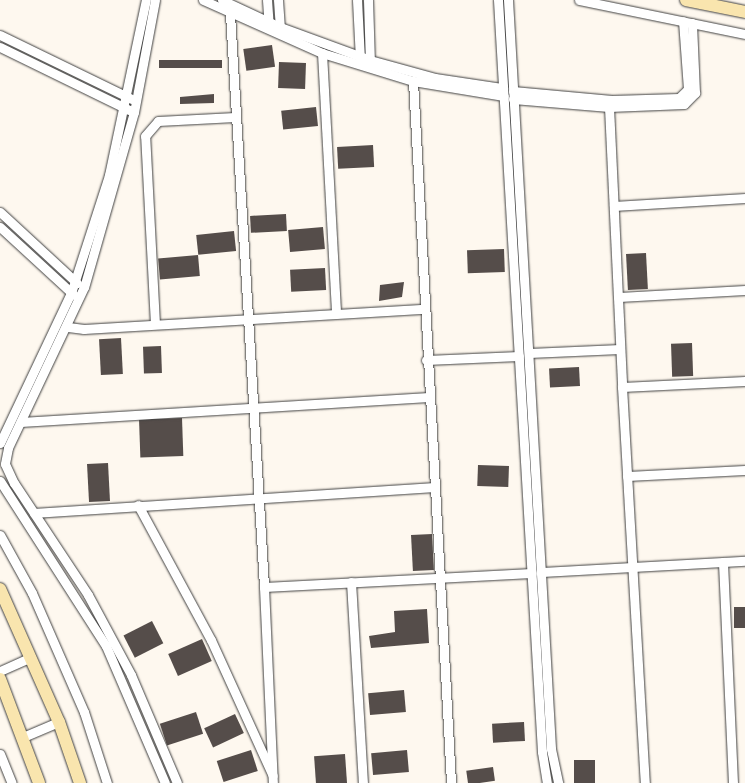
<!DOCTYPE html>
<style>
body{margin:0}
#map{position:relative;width:745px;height:783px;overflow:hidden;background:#fef8ef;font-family:"Times New Roman",serif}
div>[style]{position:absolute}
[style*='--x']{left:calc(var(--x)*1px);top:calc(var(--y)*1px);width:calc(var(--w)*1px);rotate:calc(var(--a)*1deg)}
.building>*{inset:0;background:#554d4a;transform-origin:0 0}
.roads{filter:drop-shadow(0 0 1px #404040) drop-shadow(0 0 1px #404040)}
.minor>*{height:9px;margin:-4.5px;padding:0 4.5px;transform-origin:4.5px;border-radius:4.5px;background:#fff}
.secondary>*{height:12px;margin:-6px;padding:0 6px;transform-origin:6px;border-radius:6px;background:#f9e5ae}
span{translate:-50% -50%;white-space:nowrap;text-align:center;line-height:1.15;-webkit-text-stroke:5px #fff;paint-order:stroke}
</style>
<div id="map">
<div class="building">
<div style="left:272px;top:45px;width:22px;height:29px;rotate:82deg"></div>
<div style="left:222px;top:60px;width:8px;height:63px;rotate:90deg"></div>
<div style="left:279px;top:62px;width:27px;height:26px;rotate:2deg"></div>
<div style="clip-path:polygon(214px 94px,214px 103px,180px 104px,180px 97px)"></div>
<div style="left:316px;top:107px;width:19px;height:35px;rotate:84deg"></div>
<div style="left:373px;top:145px;width:22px;height:36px;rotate:87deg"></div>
<div style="left:286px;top:214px;width:17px;height:36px;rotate:87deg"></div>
<div style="left:323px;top:227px;width:22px;height:35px;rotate:85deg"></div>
<div style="left:234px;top:231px;width:20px;height:38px;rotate:84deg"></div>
<div style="left:504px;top:249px;width:23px;height:37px;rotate:88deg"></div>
<div style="left:646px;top:253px;width:36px;height:20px;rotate:87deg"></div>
<div style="left:198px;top:255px;width:21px;height:40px;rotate:85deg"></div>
<div style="left:325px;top:268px;width:22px;height:35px;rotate:87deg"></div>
<div style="clip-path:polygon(404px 282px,402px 297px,379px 301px,380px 285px)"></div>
<div style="left:121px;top:338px;width:36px;height:22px;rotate:87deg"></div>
<div style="left:692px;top:343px;width:33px;height:21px;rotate:88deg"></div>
<div style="left:161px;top:346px;width:27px;height:18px;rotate:88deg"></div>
<div style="left:579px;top:367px;width:19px;height:30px;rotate:87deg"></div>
<div style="left:182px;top:418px;width:38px;height:43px;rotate:88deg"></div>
<div style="left:108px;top:463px;width:38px;height:21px;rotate:87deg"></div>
<div style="left:478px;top:465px;width:31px;height:21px;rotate:2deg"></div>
<div style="left:432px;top:534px;width:36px;height:21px;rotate:87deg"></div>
<div style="left:734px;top:607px;width:11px;height:21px"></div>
<div style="clip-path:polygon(427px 609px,429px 643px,371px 648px,369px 636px,395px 632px,394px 611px)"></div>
<div style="left:152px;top:621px;width:25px;height:32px;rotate:63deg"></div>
<div style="left:202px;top:639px;width:24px;height:37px;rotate:66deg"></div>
<div style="left:404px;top:690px;width:22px;height:36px;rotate:85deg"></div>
<div style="left:196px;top:712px;width:23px;height:38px;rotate:72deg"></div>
<div style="left:235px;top:714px;width:21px;height:34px;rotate:65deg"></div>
<div style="left:524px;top:722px;width:19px;height:32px;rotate:87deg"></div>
<div style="left:251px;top:750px;width:22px;height:36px;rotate:72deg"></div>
<div style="left:407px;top:750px;width:22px;height:36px;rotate:85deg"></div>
<div style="left:345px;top:754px;width:29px;height:31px;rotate:86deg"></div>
<div style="left:595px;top:760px;width:23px;height:21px;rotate:90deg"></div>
<div style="left:493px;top:767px;width:14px;height:27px;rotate:82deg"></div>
</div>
<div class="roads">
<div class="minor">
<div style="--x:155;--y:0;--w:114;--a:100.6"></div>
<div style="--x:134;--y:112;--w:182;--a:105.9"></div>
<div style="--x:84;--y:287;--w:178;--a:115.3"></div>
<div style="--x:8;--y:448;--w:16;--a:101"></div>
<div style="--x:5;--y:464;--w:21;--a:65"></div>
<div style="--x:14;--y:483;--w:134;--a:56.5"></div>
<div style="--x:88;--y:595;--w:91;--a:61.7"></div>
<div style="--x:131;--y:675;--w:117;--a:66.9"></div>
<div style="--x:203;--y:0;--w:130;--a:24"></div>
<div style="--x:322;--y:53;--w:95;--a:17.1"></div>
<div style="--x:413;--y:81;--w:92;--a:9.4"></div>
<div style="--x:222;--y:0;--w:64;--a:25"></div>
<div style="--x:280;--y:27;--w:96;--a:20.1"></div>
<div style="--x:370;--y:60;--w:67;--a:15.5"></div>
<div style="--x:435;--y:78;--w:69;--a:8.4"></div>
<div style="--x:267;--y:0;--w:26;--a:86"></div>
<div style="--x:278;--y:0;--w:32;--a:86"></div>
<div style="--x:357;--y:0;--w:59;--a:87.1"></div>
<div style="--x:368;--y:0;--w:65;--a:88.2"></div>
<div style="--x:498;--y:0;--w:753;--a:86.65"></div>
<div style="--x:542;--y:752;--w:31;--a:81"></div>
<div style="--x:508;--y:0;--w:750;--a:86.71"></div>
<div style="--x:551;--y:749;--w:35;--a:78"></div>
<div style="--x:579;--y:0;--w:169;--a:11.6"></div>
<div style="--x:230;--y:14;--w:574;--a:86.6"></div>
<div style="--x:264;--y:587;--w:268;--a:-3"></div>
<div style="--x:0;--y:35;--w:147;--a:25.9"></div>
<div style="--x:0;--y:47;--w:144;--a:26"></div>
<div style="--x:322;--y:53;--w:261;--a:86.9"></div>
<div style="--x:413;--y:81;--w:703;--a:86.9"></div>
<div style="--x:513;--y:91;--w:99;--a:5.2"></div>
<div style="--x:612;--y:100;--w:67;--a:-1.7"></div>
<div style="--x:679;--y:98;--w:13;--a:-45"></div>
<div style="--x:688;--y:89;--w:68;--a:-94.2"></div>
<div style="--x:513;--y:99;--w:96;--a:4.8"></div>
<div style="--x:609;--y:107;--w:75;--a:-2.3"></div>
<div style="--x:684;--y:104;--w:16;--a:-45"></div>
<div style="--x:695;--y:93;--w:70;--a:-92.5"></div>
<div style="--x:609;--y:107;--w:280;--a:87.3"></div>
<div style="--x:622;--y:387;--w:123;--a:-2.8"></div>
<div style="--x:614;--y:206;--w:131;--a:-3.5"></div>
<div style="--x:0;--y:212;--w:105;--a:42.7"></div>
<div style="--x:0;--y:227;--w:100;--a:42.6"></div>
<div style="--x:619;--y:297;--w:126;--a:-3.2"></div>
<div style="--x:155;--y:324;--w:188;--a:-93"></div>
<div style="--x:145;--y:136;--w:20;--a:-49"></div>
<div style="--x:158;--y:121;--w:77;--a:-3"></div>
<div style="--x:68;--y:327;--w:16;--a:7"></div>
<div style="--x:84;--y:329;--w:341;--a:-3.4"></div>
<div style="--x:529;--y:353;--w:91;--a:-2.5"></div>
<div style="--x:426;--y:360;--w:93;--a:-2.5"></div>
<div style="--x:622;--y:387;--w:397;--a:86.7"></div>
<div style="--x:21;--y:422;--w:408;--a:-3.5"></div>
<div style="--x:0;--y:443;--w:166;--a:-64.7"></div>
<div style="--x:71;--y:293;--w:124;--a:-72.1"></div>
<div style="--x:109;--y:175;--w:179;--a:-78.1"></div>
<div style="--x:627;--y:476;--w:118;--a:-2.9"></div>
<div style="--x:0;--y:481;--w:196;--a:57.3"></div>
<div style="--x:106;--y:646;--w:149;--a:66.7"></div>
<div style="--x:138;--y:505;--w:153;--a:61.6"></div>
<div style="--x:211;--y:640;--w:149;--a:65.5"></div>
<div style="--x:34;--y:513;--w:401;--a:-3.7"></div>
<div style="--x:0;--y:535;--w:66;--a:61.1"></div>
<div style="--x:32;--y:593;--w:130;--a:66.4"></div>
<div style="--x:84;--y:712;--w:75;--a:72.1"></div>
<div style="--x:542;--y:572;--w:181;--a:-3.2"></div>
<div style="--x:351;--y:582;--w:201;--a:86.6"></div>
<div style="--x:264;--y:587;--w:196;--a:87.4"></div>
<div style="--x:0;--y:671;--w:34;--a:-24"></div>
<div style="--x:23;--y:737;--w:39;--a:-23"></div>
<div style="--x:0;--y:754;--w:31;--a:68"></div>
<div style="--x:733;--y:783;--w:221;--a:-92.6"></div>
<div style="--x:723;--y:562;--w:22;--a:-3"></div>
</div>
<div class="secondary">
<div style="--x:686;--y:0;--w:60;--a:11.5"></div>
<div style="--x:0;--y:589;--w:145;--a:66.1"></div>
<div style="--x:59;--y:722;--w:65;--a:71"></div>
<div style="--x:0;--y:679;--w:111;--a:69.4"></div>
</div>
</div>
</div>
